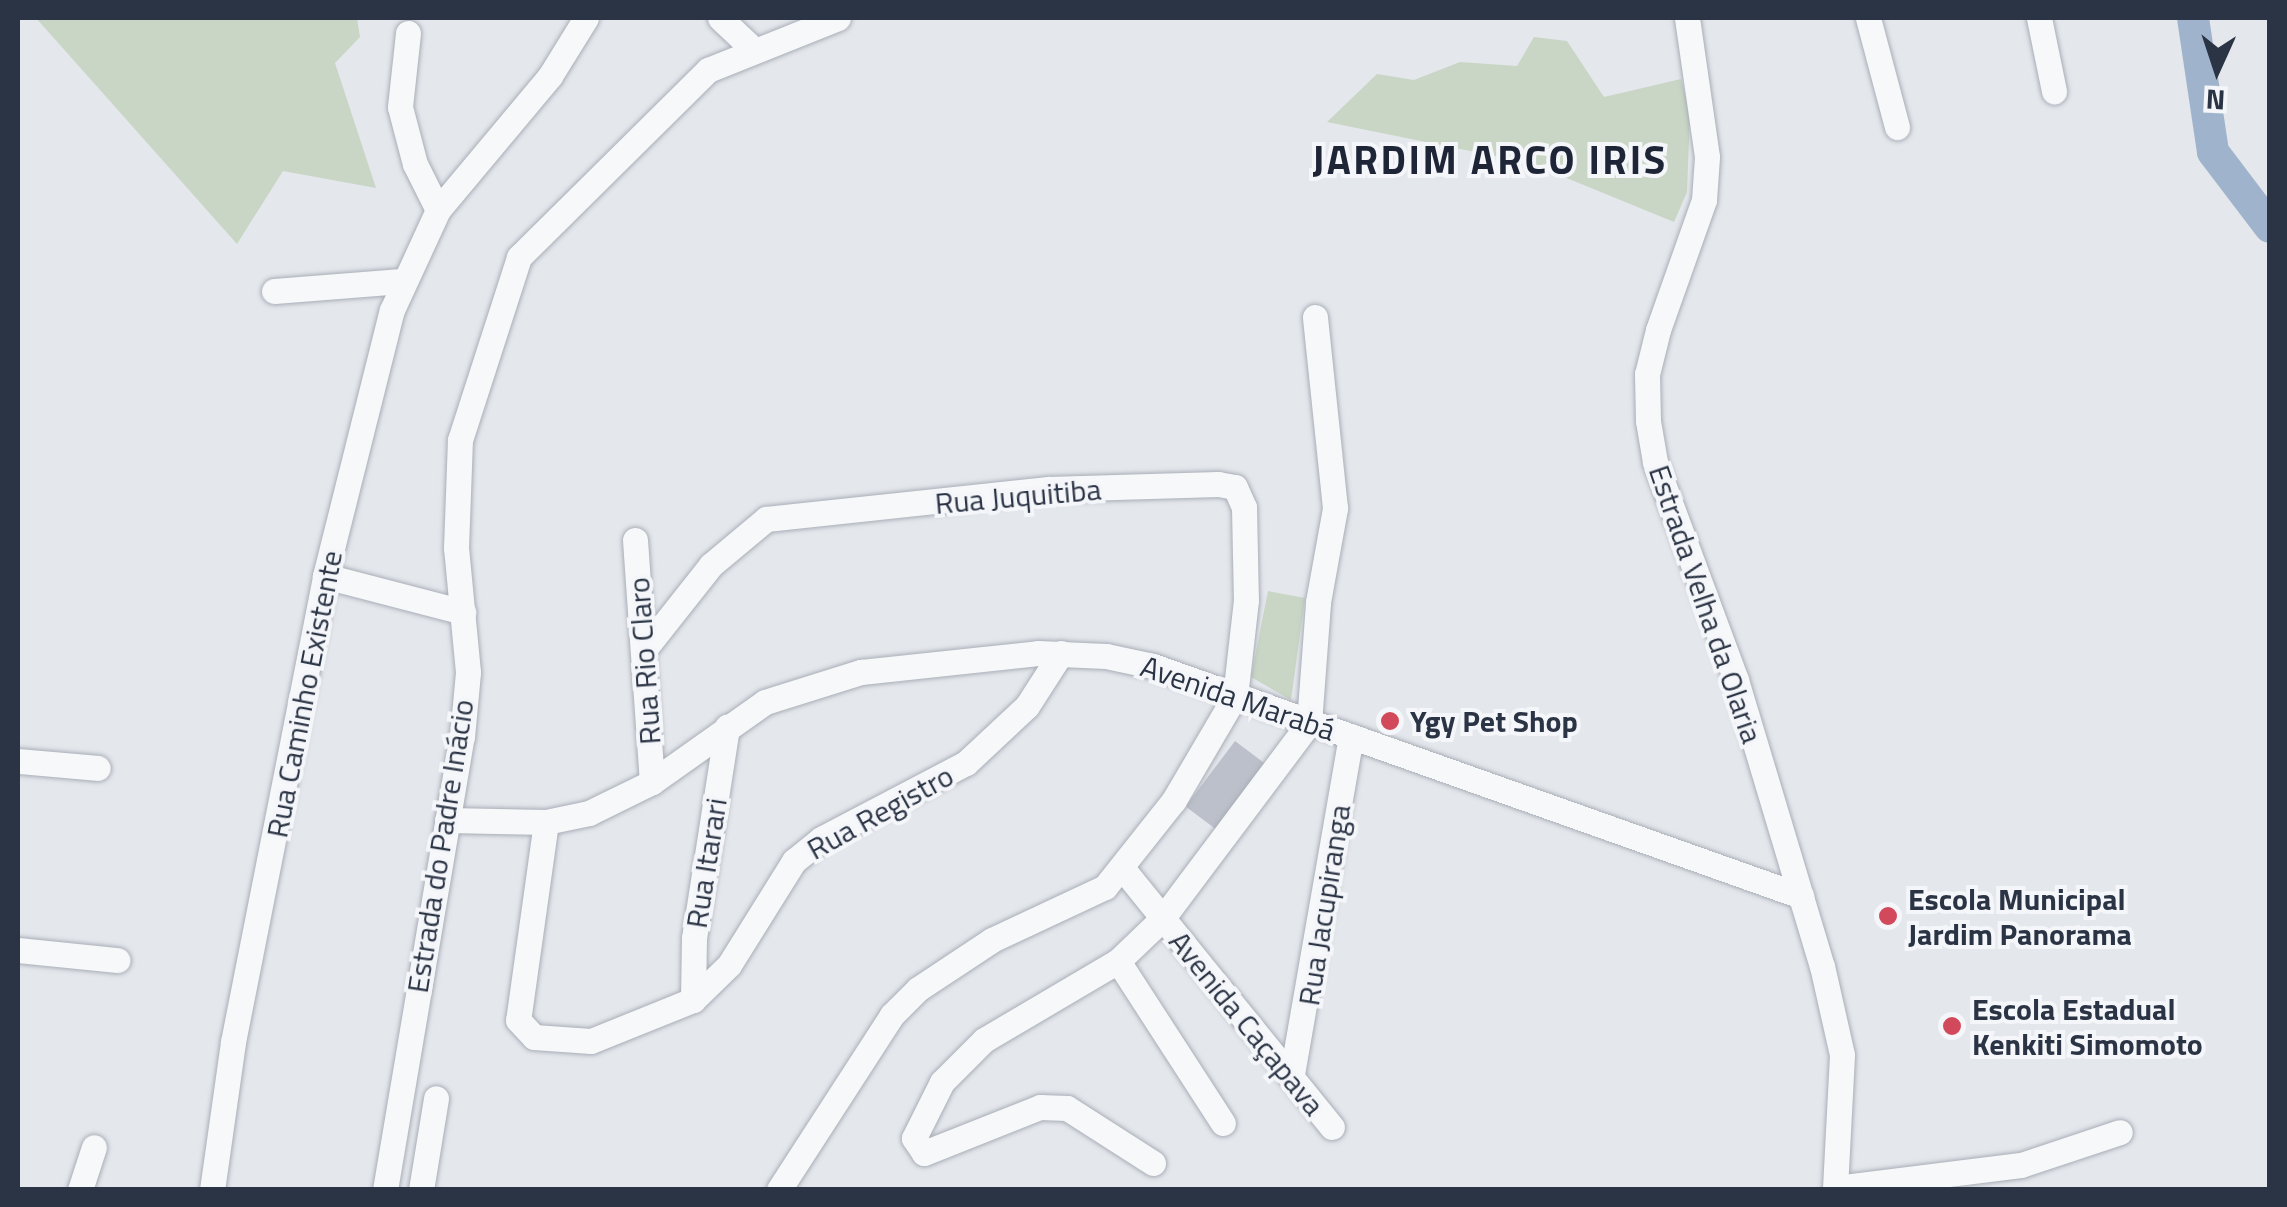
<!DOCTYPE html>
<meta charset="utf-8">
<style>
body{margin:0}
#map{position:relative;width:2287px;height:1207px;overflow:hidden;background:#e4e7ec;font-family:"Titillium Web",sans-serif}
div>[style]{position:absolute}
[style*='--x']{left:calc(var(--x)*1px);top:calc(var(--y)*1px);width:calc(var(--w)*1px);rotate:calc(var(--a)*1deg)}
.green>*{inset:0;background:#c9d6c5}
.river>*{height:32px;margin:-16px;padding:0 16px;transform-origin:16px;border-radius:16px;background:#9fb4cc}
.building>*{inset:0;background:#bbc0ca;transform-origin:0 0}
.roads{filter:drop-shadow(0 0 2px #a9aeb7) drop-shadow(0 0 2px #a9aeb7)}
.minor>*{height:25px;margin:-12.5px;padding:0 12.5px;transform-origin:12.5px;border-radius:12.5px;background:#f7f8fa}
.dots>*{width:28px;height:28px;translate:-50% -50%;box-sizing:border-box;border:5px solid #f4f6f9;border-radius:50%}
span{translate:-50% -50%;white-space:nowrap;text-align:center;line-height:1.15;-webkit-text-stroke:8px #f4f6f9;paint-order:stroke}
.street-label{font-size:30px;color:#2b3445}
.poi-label{font-size:30px;color:#2b3445;font-weight:700}
.left{translate:0 -50%;text-align:left}
.district-label{font-size:40px;color:#1d2536;font-weight:700;letter-spacing:2.5px}
.frame{position:absolute;inset:0;border:20px solid #2b3445;pointer-events:none}
.north{position:absolute;left:2167px;top:20px;width:100px;height:100px;-webkit-text-stroke:8px #f4f6f9;paint-order:stroke;rotate:183deg;font-size:28px;font-weight:700;line-height:40px;text-align:center;color:#2b3445}
.north::after{content:'';display:block;margin:auto;width:35px;height:45px;background:#2b3445;clip-path:polygon(50% 0,100% 100%,50% 72%,0 100%)}
</style>
<div id="map">
<div class="green">
<div style="clip-path:polygon(36px 18px,357px 18px,360px 37px,335px 63px,376px 188px,283px 171px,237px 244px)"></div>
<div style="clip-path:polygon(1534px 37px,1567px 41px,1604px 97px,1681px 79px,1690px 113px,1687px 192px,1674px 222px,1530px 163px,1327px 122px,1377px 74px,1414px 80px,1460px 62px,1517px 66px)"></div>
<div style="clip-path:polygon(1268px 591px,1305px 598px,1291px 700px,1251px 677px)"></div>
</div>
<div class="river">
<div style="--x:2193;--y:18;--w:135;--a:81.5"></div>
<div style="--x:2213;--y:152;--w:94;--a:52.8"></div>
</div>
<div class="building">
<div style="left:1235px;top:741px;width:43px;height:82px;rotate:37deg"></div>
</div>
<div class="roads">
<div class="minor">
<div style="--x:720;--y:18;--w:45;--a:43.2"></div>
<div style="--x:1687;--y:18;--w:140;--a:81.8"></div>
<div style="--x:1707;--y:157;--w:43;--a:94"></div>
<div style="--x:1704;--y:200;--w:138;--a:109.5"></div>
<div style="--x:1658;--y:330;--w:45;--a:104"></div>
<div style="--x:1647;--y:374;--w:47;--a:88.8"></div>
<div style="--x:1648;--y:421;--w:42;--a:80.3"></div>
<div style="--x:1655;--y:462;--w:233;--a:69.6"></div>
<div style="--x:1736;--y:680;--w:299;--a:73.3"></div>
<div style="--x:1822;--y:966;--w:91;--a:77.3"></div>
<div style="--x:1842;--y:1055;--w:135;--a:93"></div>
<div style="--x:1868;--y:18;--w:113;--a:75.1"></div>
<div style="--x:2039;--y:18;--w:75;--a:78.4"></div>
<div style="--x:408;--y:33;--w:74;--a:96.2"></div>
<div style="--x:400;--y:107;--w:59;--a:75.3"></div>
<div style="--x:415;--y:164;--w:51;--a:63.4"></div>
<div style="--x:274;--y:291;--w:128;--a:-4.5"></div>
<div style="--x:635;--y:540;--w:243;--a:86"></div>
<div style="--x:325;--y:576;--w:143;--a:14.6"></div>
<div style="--x:647;--y:646;--w:103;--a:-51.7"></div>
<div style="--x:711;--y:565;--w:72;--a:-39.9"></div>
<div style="--x:766;--y:519;--w:284;--a:-6.1"></div>
<div style="--x:1048;--y:489;--w:170;--a:-1.7"></div>
<div style="--x:1218;--y:484;--w:17;--a:10"></div>
<div style="--x:1235;--y:487;--w:22;--a:66"></div>
<div style="--x:1244;--y:507;--w:93;--a:88.8"></div>
<div style="--x:1246;--y:600;--w:97;--a:96.5"></div>
<div style="--x:1235;--y:696;--w:121;--a:120.4"></div>
<div style="--x:1174;--y:800;--w:111;--a:128.4"></div>
<div style="--x:1105;--y:887;--w:125;--a:154.9"></div>
<div style="--x:992;--y:940;--w:89;--a:146.5"></div>
<div style="--x:918;--y:989;--w:37;--a:135"></div>
<div style="--x:892;--y:1015;--w:208;--a:122.9"></div>
<div style="--x:18;--y:761;--w:80;--a:5"></div>
<div style="--x:447;--y:820;--w:99;--a:1.2"></div>
<div style="--x:546;--y:822;--w:44;--a:-11.8"></div>
<div style="--x:589;--y:813;--w:70;--a:-26.2"></div>
<div style="--x:652;--y:782;--w:138;--a:-35.3"></div>
<div style="--x:765;--y:702;--w:101;--a:-17.4"></div>
<div style="--x:861;--y:672;--w:178;--a:-6.1"></div>
<div style="--x:1038;--y:653;--w:68;--a:2.5"></div>
<div style="--x:1106;--y:656;--w:48;--a:12"></div>
<div style="--x:1153;--y:666;--w:688;--a:19.54"></div>
<div style="--x:546;--y:822;--w:200;--a:98"></div>
<div style="--x:518;--y:1020;--w:23;--a:47"></div>
<div style="--x:534;--y:1037;--w:57;--a:4"></div>
<div style="--x:591;--y:1041;--w:110;--a:-21.9"></div>
<div style="--x:693;--y:1000;--w:50;--a:-44.2"></div>
<div style="--x:729;--y:965;--w:123;--a:-58"></div>
<div style="--x:794;--y:861;--w:35;--a:-39"></div>
<div style="--x:821;--y:839;--w:164;--a:-27.7"></div>
<div style="--x:966;--y:763;--w:83;--a:-43.1"></div>
<div style="--x:1027;--y:706;--w:63;--a:-57.3"></div>
<div style="--x:1123;--y:869;--w:332;--a:51"></div>
<div style="--x:18;--y:950;--w:100;--a:5.8"></div>
<div style="--x:1118;--y:961;--w:193;--a:57.1"></div>
<div style="--x:693;--y:1000;--w:62;--a:-89.1"></div>
<div style="--x:694;--y:938;--w:214;--a:-81.1"></div>
<div style="--x:1292;--y:1074;--w:343;--a:-80.1"></div>
<div style="--x:1153;--y:1163;--w:102;--a:-147.4"></div>
<div style="--x:1067;--y:1108;--w:27;--a:-178"></div>
<div style="--x:1040;--y:1107;--w:125;--a:158.4"></div>
<div style="--x:924;--y:1153;--w:18;--a:-124"></div>
<div style="--x:914;--y:1138;--w:63;--a:-63.4"></div>
<div style="--x:942;--y:1082;--w:59;--a:-45"></div>
<div style="--x:984;--y:1040;--w:156;--a:-30.5"></div>
<div style="--x:1118;--y:961;--w:61;--a:-43.7"></div>
<div style="--x:1162;--y:919;--w:245;--a:-53.1"></div>
<div style="--x:1309;--y:723;--w:121;--a:-85.7"></div>
<div style="--x:1318;--y:602;--w:96;--a:-79.7"></div>
<div style="--x:1335;--y:508;--w:192;--a:-96"></div>
<div style="--x:1836;--y:1188;--w:186;--a:-7.1"></div>
<div style="--x:2021;--y:1165;--w:104;--a:-18.4"></div>
<div style="--x:80;--y:1190;--w:45;--a:-72"></div>
<div style="--x:212;--y:1190;--w:149;--a:-81.9"></div>
<div style="--x:233;--y:1042;--w:475;--a:-78.8"></div>
<div style="--x:325;--y:576;--w:274;--a:-75.9"></div>
<div style="--x:392;--y:310;--w:110;--a:-65.3"></div>
<div style="--x:438;--y:210;--w:175;--a:-50.1"></div>
<div style="--x:550;--y:76;--w:68;--a:-58.2"></div>
<div style="--x:385;--y:1190;--w:459;--a:-80.4"></div>
<div style="--x:462;--y:737;--w:65;--a:-84.7"></div>
<div style="--x:468;--y:672;--w:125;--a:-95.5"></div>
<div style="--x:456;--y:548;--w:108;--a:-87.9"></div>
<div style="--x:460;--y:440;--w:192;--a:-72.1"></div>
<div style="--x:519;--y:257;--w:266;--a:-44.7"></div>
<div style="--x:708;--y:70;--w:140;--a:-21.8"></div>
<div style="--x:421;--y:1190;--w:93;--a:-80.7"></div>
</div>
</div>
<div class="dots">
<div style="left:1390px;top:721px;background:#d1495b"></div>
<div style="left:1888px;top:916px;background:#d1495b"></div>
<div style="left:1952px;top:1026px;background:#d1495b"></div>
</div>
<div class="street-label">
<span style="left:1018px;top:496px;rotate:-5deg">Rua Juquitiba</span>
<span style="left:1706px;top:604px;rotate:71deg">Estrada Velha da Olaria</span>
<span style="left:644px;top:661px;rotate:-94deg">Rua Rio Claro</span>
<span style="left:304px;top:694px;rotate:-79deg">Rua Caminho Existente</span>
<span style="left:1238px;top:698px;rotate:19deg">Avenida Marabá</span>
<span style="left:880px;top:812px;rotate:-29deg">Rua Registro</span>
<span style="left:440px;top:846px;rotate:-81deg">Estrada do Padre Inácio</span>
<span style="left:706px;top:863px;rotate:-81deg">Rua Itarari</span>
<span style="left:1324px;top:905px;rotate:-81deg">Rua Jacupiranga</span>
<span style="left:1247px;top:1023px;rotate:51deg">Avenida Caçapava</span>
</div>
<div class="poi-label">
<span class="left" style="left:1410px;top:721px">Ygy Pet Shop</span>
<span class="left" style="left:1908px;top:916px">Escola Municipal<br>Jardim Panorama</span>
<span class="left" style="left:1972px;top:1026px">Escola Estadual<br>Kenkiti Simomoto</span>
</div>
<div class="district-label">
<span style="left:1490px;top:160px">JARDIM ARCO IRIS</span>
</div>
<div class="frame"></div>
<div class="north">N</div>
</div>
